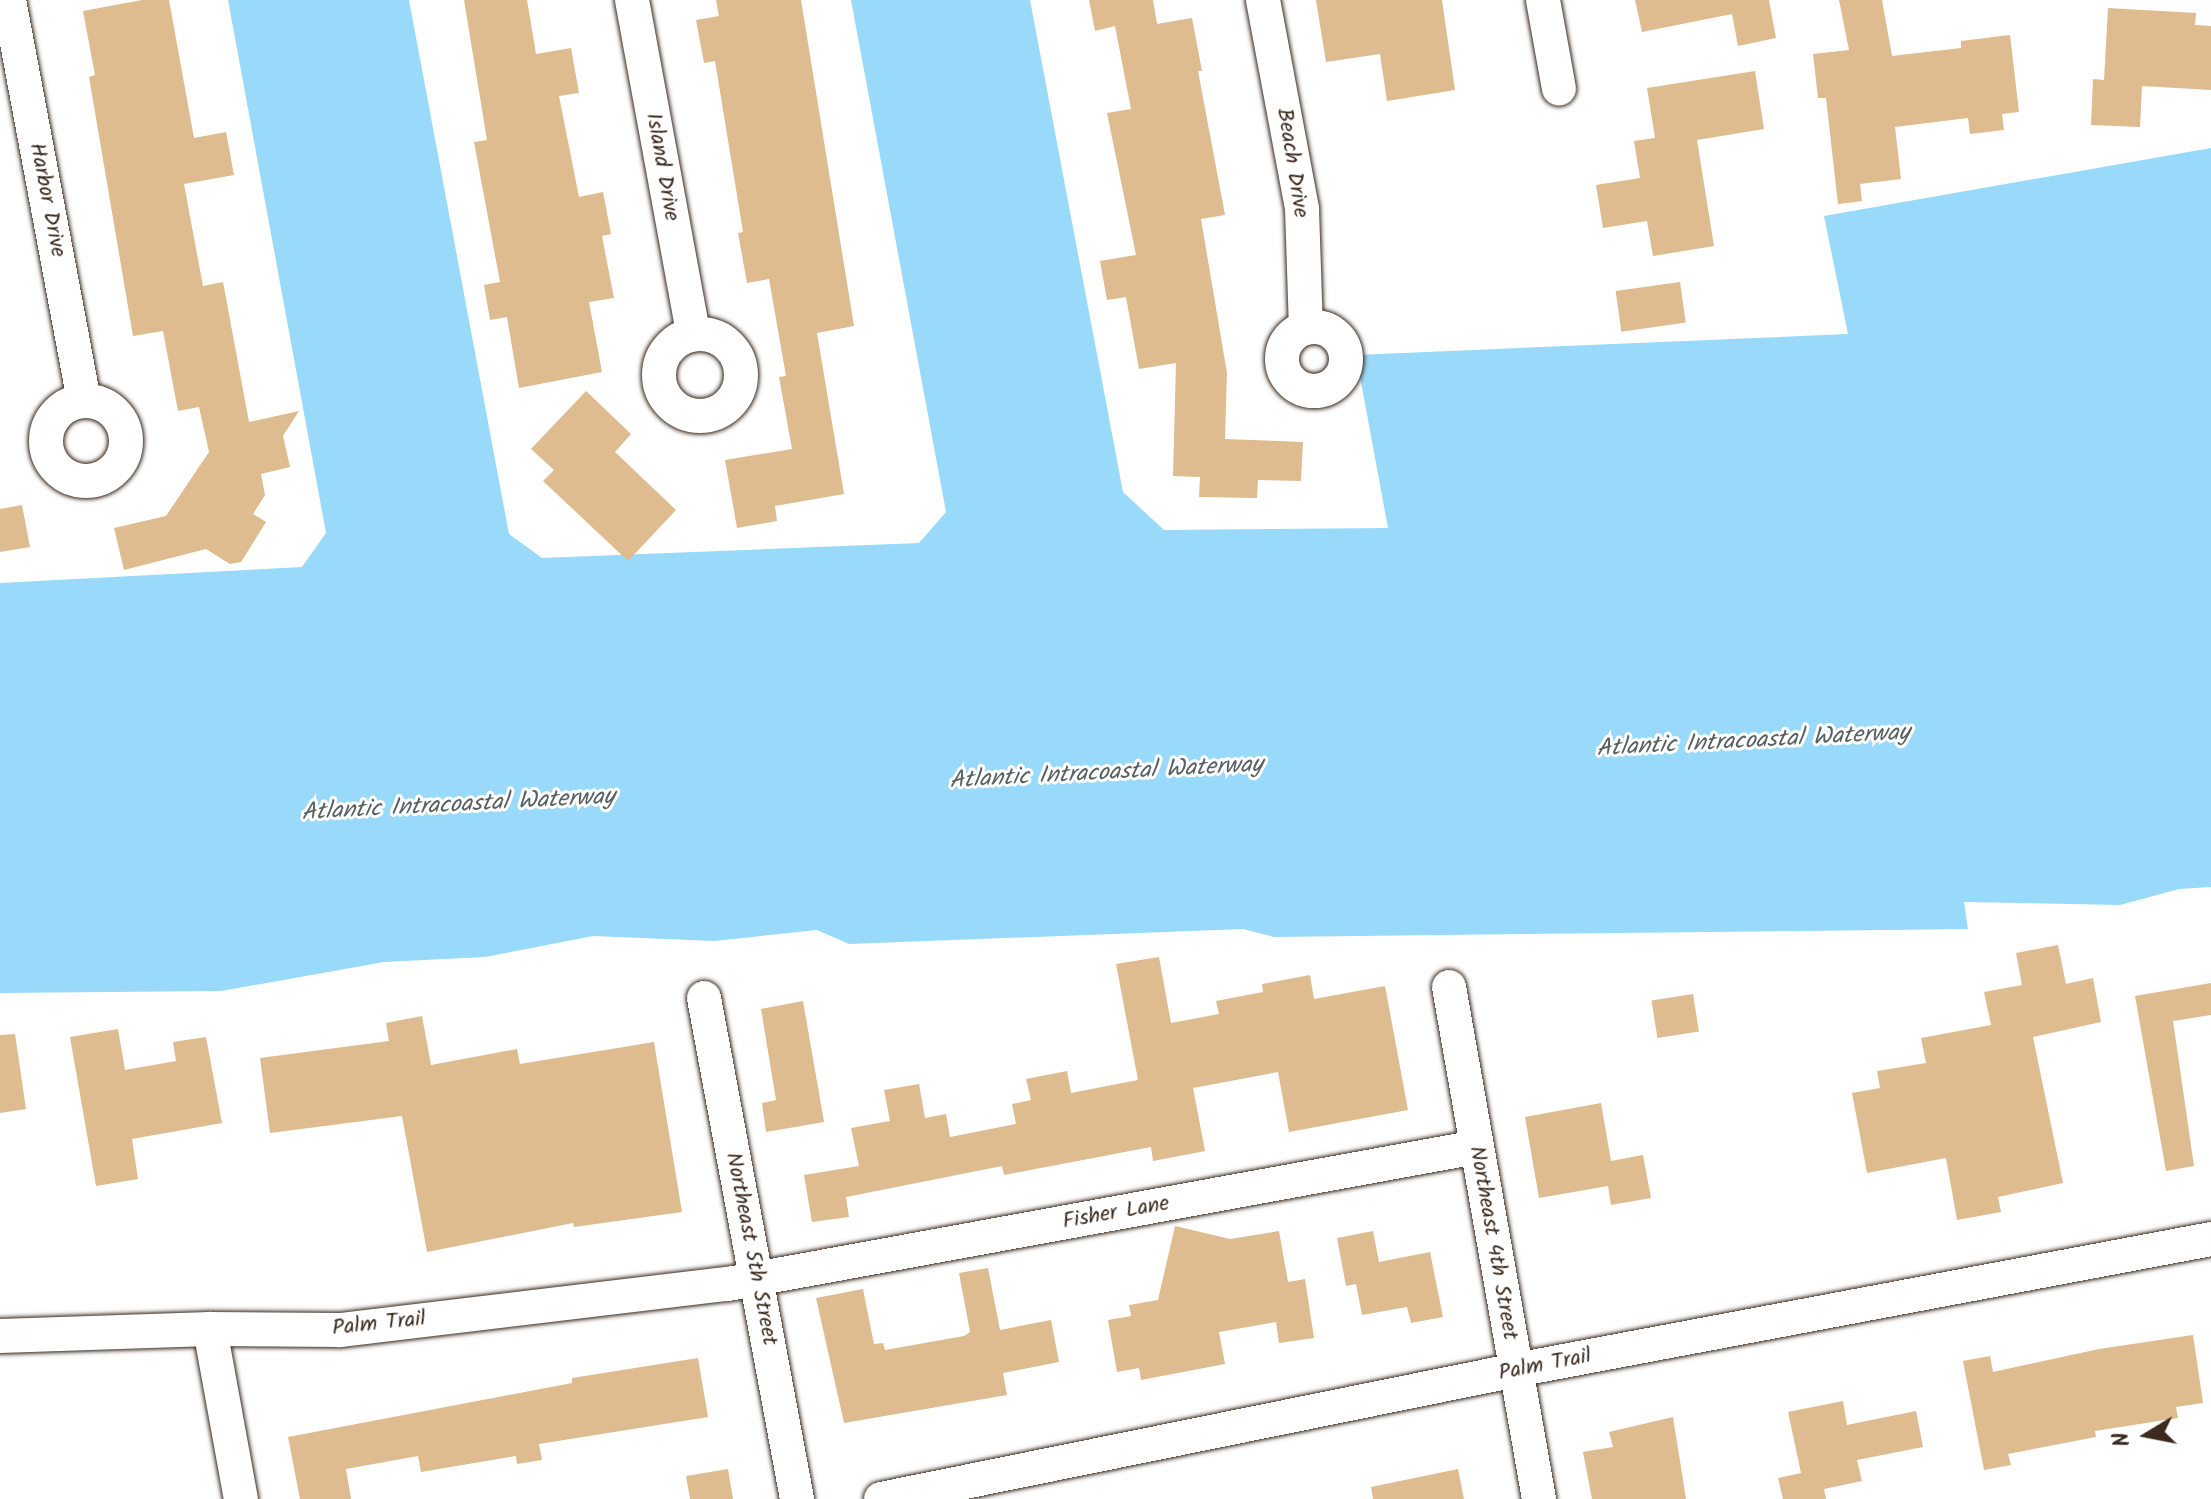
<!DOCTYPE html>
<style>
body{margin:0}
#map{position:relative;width:2211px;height:1499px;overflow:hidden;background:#fff;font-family:Kalam,sans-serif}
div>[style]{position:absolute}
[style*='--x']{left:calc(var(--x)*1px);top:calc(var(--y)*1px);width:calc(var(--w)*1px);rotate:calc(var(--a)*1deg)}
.water>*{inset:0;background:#99dafb}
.building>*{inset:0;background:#dfbb90;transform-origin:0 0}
.roads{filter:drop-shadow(0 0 2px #3b2a1e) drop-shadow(0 0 2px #3b2a1e)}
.minor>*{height:34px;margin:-17px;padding:0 17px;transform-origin:17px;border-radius:17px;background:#fff}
.minor>.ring{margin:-17px;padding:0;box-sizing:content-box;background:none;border:34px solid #fff;border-radius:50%}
span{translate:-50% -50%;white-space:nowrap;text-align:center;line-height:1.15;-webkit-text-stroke:6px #fff;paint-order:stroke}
.street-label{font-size:22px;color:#3b2a1e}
.water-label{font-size:24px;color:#575f60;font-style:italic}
.north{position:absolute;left:2107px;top:1395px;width:80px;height:80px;-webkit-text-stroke:6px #fff;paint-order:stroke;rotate:260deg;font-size:22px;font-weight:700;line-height:32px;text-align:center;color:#3b2a1e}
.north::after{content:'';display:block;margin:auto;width:28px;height:36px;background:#3b2a1e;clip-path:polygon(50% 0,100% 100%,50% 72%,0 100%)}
</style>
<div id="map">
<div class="water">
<div style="clip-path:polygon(228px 0,409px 0,509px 534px,542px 558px,919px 543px,946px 512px,851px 0,1030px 0,1123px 492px,1164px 530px,1388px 528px,1356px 355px,1848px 334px,1824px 216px,2211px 148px,2211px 887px,2179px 889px,2120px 905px,1964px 902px,1968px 929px,1274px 937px,1243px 929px,849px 944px,817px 930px,714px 941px,593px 936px,485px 957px,384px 962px,221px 991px,0 993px,0 583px,302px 567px,326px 533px)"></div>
</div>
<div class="building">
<div style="clip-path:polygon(142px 0,169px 0,194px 138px,226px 132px,234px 175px,184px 184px,203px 286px,223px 282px,249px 422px,299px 411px,283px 436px,290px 467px,261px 474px,265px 495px,253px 514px,266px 522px,241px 562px,230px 564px,206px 549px,124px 570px,114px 528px,166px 516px,209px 452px,199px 407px,178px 411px,163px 331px,133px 336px,89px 77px,95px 75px,83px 11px)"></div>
<div style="clip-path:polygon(464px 0,527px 0,536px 54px,571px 48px,579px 93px,559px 96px,579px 197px,603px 192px,611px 234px,602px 236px,614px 298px,589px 302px,602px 372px,519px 388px,507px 317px,490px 320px,484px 285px,500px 282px,474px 142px,487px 140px)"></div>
<div style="clip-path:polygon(716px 0,801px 0,854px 326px,817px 333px,844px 494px,775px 506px,777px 521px,737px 528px,725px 460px,792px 449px,779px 377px,786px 376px,769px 279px,747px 283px,738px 233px,743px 232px,715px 61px,704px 63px,696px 20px,719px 16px)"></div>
<div style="clip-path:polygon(1089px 0,1153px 0,1157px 24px,1192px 18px,1202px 71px,1198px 71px,1225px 215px,1201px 219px,1227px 373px,1225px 439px,1303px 442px,1301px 481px,1258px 480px,1257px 498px,1199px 497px,1200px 477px,1173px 476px,1176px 363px,1139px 369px,1126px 297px,1107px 300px,1100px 261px,1136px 255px,1107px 113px,1131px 109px,1115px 26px,1095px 31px)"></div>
<div style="clip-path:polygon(1316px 0,1442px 0,1455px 90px,1387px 101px,1380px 54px,1326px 62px)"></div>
<div style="clip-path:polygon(1635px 0,1769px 0,1776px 38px,1738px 46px,1732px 14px,1642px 32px)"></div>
<div style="clip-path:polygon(1839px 0,1882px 0,1892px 56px,1961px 48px,1961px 41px,2010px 35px,2019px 112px,2002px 114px,2004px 130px,1970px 134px,1968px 118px,1895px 127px,1901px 179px,1860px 184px,1862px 201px,1838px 204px,1826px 98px,1818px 98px,1813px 54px,1849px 50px)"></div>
<div style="clip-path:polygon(2108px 8px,2196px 13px,2195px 25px,2211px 26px,2211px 90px,2142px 86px,2140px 127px,2091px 125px,2093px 79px,2104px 80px)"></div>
<div style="clip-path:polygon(1755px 71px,1764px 129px,1697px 140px,1714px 246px,1653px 256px,1647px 221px,1603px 228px,1596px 185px,1640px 178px,1634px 141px,1655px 138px,1647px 88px)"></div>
<div style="left:1680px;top:282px;width:41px;height:65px;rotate:82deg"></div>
<div style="clip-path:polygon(586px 391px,631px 434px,615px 452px,676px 510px,628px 561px,543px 481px,554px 470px,531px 449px)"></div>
<div style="clip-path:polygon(22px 505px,30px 547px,0 552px,0 509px)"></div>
<div style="clip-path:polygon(2058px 945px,2066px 984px,2093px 978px,2101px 1022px,2033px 1037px,2063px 1183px,1998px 1197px,2001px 1212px,1957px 1220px,1946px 1158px,1867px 1173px,1852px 1093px,1880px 1088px,1877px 1071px,1926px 1063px,1921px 1038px,1991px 1025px,1984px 992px,2022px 985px,2016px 953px)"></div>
<div style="clip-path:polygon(1159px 957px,1171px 1023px,1219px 1014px,1216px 1001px,1263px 992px,1262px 984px,1310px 975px,1314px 999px,1385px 986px,1408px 1110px,1289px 1132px,1278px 1072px,1193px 1088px,1205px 1151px,1153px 1161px,1151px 1147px,1004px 1175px,1002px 1166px,846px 1197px,849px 1217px,812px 1222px,804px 1175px,859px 1166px,851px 1128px,890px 1121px,884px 1090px,919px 1084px,925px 1118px,946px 1114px,950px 1137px,1016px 1124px,1012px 1104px,1031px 1100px,1026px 1079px,1067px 1071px,1071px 1093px,1138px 1080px,1116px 964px)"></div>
<div style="clip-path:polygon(2211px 983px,2211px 1015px,2173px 1021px,2194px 1166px,2166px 1171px,2135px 996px)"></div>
<div style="left:1693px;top:994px;width:38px;height:42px;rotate:81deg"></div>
<div style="clip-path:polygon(803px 1001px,824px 1122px,766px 1132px,762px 1103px,776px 1100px,761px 1009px)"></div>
<div style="clip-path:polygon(422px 1016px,431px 1065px,517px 1049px,520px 1064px,654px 1042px,682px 1212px,574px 1227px,573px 1223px,427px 1252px,402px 1116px,270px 1133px,260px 1058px,389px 1041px,386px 1023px)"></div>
<div style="clip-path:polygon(118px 1029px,125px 1070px,176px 1061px,173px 1042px,206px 1037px,222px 1123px,132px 1139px,138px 1179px,96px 1186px,70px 1037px)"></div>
<div style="clip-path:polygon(15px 1034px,26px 1109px,0 1113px,0 1035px)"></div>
<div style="clip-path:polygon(1601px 1103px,1611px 1161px,1643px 1155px,1651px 1198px,1611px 1205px,1608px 1186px,1539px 1198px,1525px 1117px)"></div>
<div style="clip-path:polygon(1175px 1226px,1230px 1239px,1279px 1231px,1288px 1282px,1305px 1279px,1314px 1338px,1279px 1343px,1276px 1322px,1219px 1332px,1225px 1364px,1141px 1380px,1139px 1368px,1117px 1372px,1108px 1320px,1131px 1316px,1129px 1305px,1158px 1300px)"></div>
<div style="clip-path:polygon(1373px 1231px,1379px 1262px,1430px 1252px,1443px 1317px,1411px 1323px,1407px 1307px,1362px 1315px,1356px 1284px,1346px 1286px,1337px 1238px)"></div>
<div style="clip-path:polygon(988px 1268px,1000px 1330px,1051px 1320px,1059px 1362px,1003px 1373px,1007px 1395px,844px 1423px,816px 1298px,863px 1289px,874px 1344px,883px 1343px,885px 1350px,964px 1336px,970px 1332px,959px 1273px)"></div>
<div style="clip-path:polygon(2193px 1335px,2203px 1403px,2176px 1407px,2178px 1418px,2095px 1431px,2096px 1437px,2008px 1454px,2011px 1465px,1984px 1470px,1963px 1361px,1990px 1356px,1993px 1372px,2099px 1349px)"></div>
<div style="clip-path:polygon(698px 1358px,708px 1417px,539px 1444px,542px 1460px,517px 1464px,516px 1456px,421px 1472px,418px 1456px,346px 1469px,351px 1499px,300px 1499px,288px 1437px,572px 1383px,572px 1378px)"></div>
<div style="clip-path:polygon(1843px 1401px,1847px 1425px,1916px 1411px,1923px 1447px,1857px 1460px,1862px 1481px,1824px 1489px,1826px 1499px,1783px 1499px,1778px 1478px,1801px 1473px,1788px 1412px)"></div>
<div style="clip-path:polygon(1673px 1417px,1686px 1499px,1592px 1499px,1583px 1452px,1613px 1447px,1609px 1432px)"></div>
<div style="clip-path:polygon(728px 1469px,733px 1499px,690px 1499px,686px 1476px)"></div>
<div style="clip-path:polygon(1458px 1469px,1464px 1499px,1373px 1499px,1371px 1487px)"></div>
</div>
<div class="roads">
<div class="minor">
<div style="--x:9;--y:0;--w:407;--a:79.4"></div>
<div style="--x:632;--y:0;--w:340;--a:79.6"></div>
<div style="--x:1263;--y:0;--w:213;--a:79.4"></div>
<div style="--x:1302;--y:209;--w:119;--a:88.1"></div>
<div style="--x:1543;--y:0;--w:90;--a:79.8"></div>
<div class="ring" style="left:1282px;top:327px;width:30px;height:30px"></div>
<div class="ring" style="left:659px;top:334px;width:48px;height:48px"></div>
<div class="ring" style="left:46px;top:401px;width:46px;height:46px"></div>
<div style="--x:1449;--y:987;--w:520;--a:80.03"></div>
<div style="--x:704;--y:998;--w:510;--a:79.48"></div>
<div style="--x:210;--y:1329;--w:173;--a:79.7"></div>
<div style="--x:0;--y:1336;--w:210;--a:-1.9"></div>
<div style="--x:210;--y:1329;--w:130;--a:0.4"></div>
<div style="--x:340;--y:1330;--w:391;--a:-6.8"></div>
<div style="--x:728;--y:1284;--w:761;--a:-10.37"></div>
<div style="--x:881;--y:1499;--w:648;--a:-11.48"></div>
<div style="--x:1516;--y:1370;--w:707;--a:-10.67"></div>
</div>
</div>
<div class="street-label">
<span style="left:1292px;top:163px;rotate:81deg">Beach Drive</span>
<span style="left:662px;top:167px;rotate:80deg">Island Drive</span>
<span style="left:47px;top:200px;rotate:79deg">Harbor Drive</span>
<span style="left:1116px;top:1213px;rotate:-10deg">Fisher Lane</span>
<span style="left:1493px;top:1243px;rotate:80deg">Northeast 4th Street</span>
<span style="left:751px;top:1249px;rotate:79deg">Northeast 5th Street</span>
<span style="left:379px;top:1324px;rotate:-6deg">Palm Trail</span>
<span style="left:1545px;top:1365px;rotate:-11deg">Palm Trail</span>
</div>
<div class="water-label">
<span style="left:1753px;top:741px;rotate:-3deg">Atlantic Intracoastal Waterway</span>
<span style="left:1106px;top:773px;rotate:-3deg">Atlantic Intracoastal Waterway</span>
<span style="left:458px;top:805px;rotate:-3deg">Atlantic Intracoastal Waterway</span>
</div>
<div class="north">N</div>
</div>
